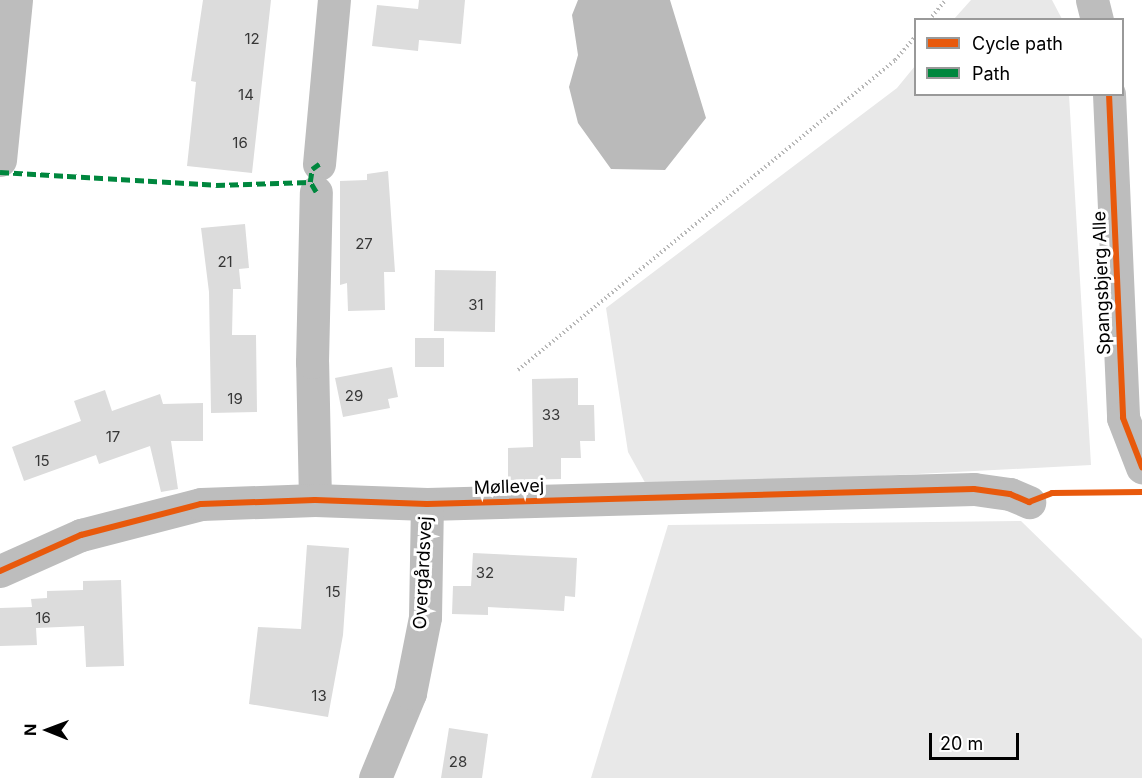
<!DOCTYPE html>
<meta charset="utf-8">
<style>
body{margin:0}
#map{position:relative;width:1142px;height:778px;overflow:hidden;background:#fff;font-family:Inter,sans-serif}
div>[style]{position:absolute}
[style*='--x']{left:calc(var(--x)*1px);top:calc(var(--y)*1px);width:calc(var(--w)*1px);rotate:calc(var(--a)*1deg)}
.green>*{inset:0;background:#e8e8e8}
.water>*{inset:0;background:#bababa}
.building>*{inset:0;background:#dcdcdc;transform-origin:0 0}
.path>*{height:4px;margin-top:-2px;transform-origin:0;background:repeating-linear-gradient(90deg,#b8b8b8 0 1.5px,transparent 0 4.5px)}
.minor>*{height:33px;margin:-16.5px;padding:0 16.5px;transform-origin:16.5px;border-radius:16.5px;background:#bdbdbd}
.quiet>*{height:4.5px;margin-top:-2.25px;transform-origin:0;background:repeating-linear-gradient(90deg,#00873e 0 9px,transparent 0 13.5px)}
.cycleway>*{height:6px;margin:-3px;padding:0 3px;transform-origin:3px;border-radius:3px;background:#e8590c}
span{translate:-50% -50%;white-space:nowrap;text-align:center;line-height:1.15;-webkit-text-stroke:6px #fff;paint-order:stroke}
.number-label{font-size:15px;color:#373737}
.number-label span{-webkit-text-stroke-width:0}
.street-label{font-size:18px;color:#000}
.legend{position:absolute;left:914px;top:18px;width:210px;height:78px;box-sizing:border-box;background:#fff;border:2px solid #999;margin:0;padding:8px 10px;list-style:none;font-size:18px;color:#000}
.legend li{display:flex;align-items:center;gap:12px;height:30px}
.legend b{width:30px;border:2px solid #999}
.north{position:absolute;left:18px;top:700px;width:60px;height:60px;-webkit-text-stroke:4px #fff;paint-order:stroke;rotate:271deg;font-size:16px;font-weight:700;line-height:24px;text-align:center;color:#000}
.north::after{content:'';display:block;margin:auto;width:21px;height:27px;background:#000;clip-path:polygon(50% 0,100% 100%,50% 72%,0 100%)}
.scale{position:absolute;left:929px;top:733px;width:90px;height:27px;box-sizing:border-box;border:3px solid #000;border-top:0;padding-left:8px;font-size:18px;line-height:21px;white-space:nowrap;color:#000;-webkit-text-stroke:4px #fff;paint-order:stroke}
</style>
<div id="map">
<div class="green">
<div style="clip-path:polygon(971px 0,1052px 0,1062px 19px,954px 19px)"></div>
<div style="clip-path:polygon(915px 66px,916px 94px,1069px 95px,1091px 465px,648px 488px,628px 452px,606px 308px,897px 88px)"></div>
<div style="clip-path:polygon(1021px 521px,1142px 639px,1142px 778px,591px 778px,668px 525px)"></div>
</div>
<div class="water">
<div style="clip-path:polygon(578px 0,670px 0,706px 118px,665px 170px,611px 169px,578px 123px,569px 87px,578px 55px,572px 15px)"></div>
</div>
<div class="building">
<div style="clip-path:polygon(203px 0,271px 0,252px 173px,187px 166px,196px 82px,191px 81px)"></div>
<div style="clip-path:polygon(419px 0,465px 0,461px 44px,419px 40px,418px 51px,372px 46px,377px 5px,418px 9px)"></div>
<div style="clip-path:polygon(388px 171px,395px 272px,384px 272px,385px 310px,348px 311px,347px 283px,340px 285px,340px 181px,367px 180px,367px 174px)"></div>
<div style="clip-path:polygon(245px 224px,249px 268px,239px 269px,241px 289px,233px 289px,232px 335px,256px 335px,257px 412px,211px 413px,209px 292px,201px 228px)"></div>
<div style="left:435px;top:270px;width:61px;height:61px;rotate:1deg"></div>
<div style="left:415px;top:338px;width:29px;height:29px"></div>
<div style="clip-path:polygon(392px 367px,398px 397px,388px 399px,390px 408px,343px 417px,335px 378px)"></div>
<div style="clip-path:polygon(578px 378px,578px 405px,594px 405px,595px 441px,580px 441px,581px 458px,561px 458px,561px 479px,508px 480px,508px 448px,533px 447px,532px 379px)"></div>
<div style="clip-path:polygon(105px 390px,112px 411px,160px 394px,163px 404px,203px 403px,203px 441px,171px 441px,178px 489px,161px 492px,150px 446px,99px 464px,96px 455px,24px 481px,12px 447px,81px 421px,74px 401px)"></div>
<div style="clip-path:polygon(307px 545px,349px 548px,343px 635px,328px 717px,249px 704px,258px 627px,301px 629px)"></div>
<div style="clip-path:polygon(473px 553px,577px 558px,575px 597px,565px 596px,564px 611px,488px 607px,488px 615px,452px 614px,453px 586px,471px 586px)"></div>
<div style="clip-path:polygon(121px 580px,124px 666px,86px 667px,84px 626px,36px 628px,37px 645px,0 646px,0 608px,32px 607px,31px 599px,47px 598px,47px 591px,83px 590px,83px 581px)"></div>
<div style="clip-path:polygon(449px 728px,488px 734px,482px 778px,441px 778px)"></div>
</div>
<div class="path">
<div style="--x:929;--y:20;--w:26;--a:-50"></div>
<div style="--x:518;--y:370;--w:488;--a:-39.4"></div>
<div style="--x:895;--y:60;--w:32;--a:-49"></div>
</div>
<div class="minor">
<div style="--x:1092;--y:0;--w:21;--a:76"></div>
<div style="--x:1109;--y:94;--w:324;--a:87.5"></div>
<div style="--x:1123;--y:418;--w:53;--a:68.8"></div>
<div style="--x:0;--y:160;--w:161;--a:-84.3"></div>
<div style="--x:319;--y:164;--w:165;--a:-84.8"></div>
<div style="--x:315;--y:500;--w:138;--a:-91.2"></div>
<div style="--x:312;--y:362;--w:170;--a:-88.7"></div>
<div style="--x:0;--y:571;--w:89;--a:-24"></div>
<div style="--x:81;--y:535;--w:124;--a:-14.5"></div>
<div style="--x:201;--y:504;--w:114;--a:-2"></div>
<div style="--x:315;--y:500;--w:112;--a:2"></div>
<div style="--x:427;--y:504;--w:547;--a:-1.57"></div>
<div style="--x:974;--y:489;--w:36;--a:8"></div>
<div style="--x:1010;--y:494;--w:21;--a:23"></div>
<div style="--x:375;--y:778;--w:92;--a:-67.6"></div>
<div style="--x:410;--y:693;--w:77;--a:-78.8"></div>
<div style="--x:425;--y:617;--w:113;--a:-89"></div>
</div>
<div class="quiet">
<div style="--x:0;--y:172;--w:216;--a:3.4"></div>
<div style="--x:216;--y:185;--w:94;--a:-1.8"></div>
<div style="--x:316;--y:192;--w:12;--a:-121"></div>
<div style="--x:310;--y:182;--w:13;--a:-81"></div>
<div style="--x:312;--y:169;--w:9;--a:-36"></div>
</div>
<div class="cycleway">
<div style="--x:1109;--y:94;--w:324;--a:87.5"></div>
<div style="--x:1123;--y:418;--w:53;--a:68.8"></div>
<div style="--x:0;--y:571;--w:89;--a:-24"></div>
<div style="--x:81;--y:535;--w:124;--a:-14.5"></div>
<div style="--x:201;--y:504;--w:114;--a:-2"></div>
<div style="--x:315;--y:500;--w:112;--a:2"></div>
<div style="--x:427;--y:504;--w:547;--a:-1.57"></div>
<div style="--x:974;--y:489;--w:36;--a:8"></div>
<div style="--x:1010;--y:494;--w:21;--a:23"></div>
<div style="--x:1029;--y:502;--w:25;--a:-21"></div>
<div style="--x:1052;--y:493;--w:90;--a:-0.6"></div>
</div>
<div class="number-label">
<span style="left:252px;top:39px">12</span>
<span style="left:246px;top:95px">14</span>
<span style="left:240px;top:143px">16</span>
<span style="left:364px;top:244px">27</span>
<span style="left:225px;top:262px">21</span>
<span style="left:476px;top:305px">31</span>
<span style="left:354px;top:396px">29</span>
<span style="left:235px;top:399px">19</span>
<span style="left:551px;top:415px">33</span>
<span style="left:113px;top:437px">17</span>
<span style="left:42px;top:461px">15</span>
<span style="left:485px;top:573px">32</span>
<span style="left:333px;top:592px">15</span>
<span style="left:43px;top:618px">16</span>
<span style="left:319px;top:696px">13</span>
<span style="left:458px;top:762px">28</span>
</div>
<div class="street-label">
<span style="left:1102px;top:283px;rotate:-92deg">Spangsbjerg Alle</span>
<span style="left:509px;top:487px;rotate:-2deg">Møllevej</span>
<span style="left:423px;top:573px;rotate:-87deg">Overgårdsvej</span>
</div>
<ul class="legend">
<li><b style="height:8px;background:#e8590c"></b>Cycle path</li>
<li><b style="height:8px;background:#00873e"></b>Path</li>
</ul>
<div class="north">N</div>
<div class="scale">20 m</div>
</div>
